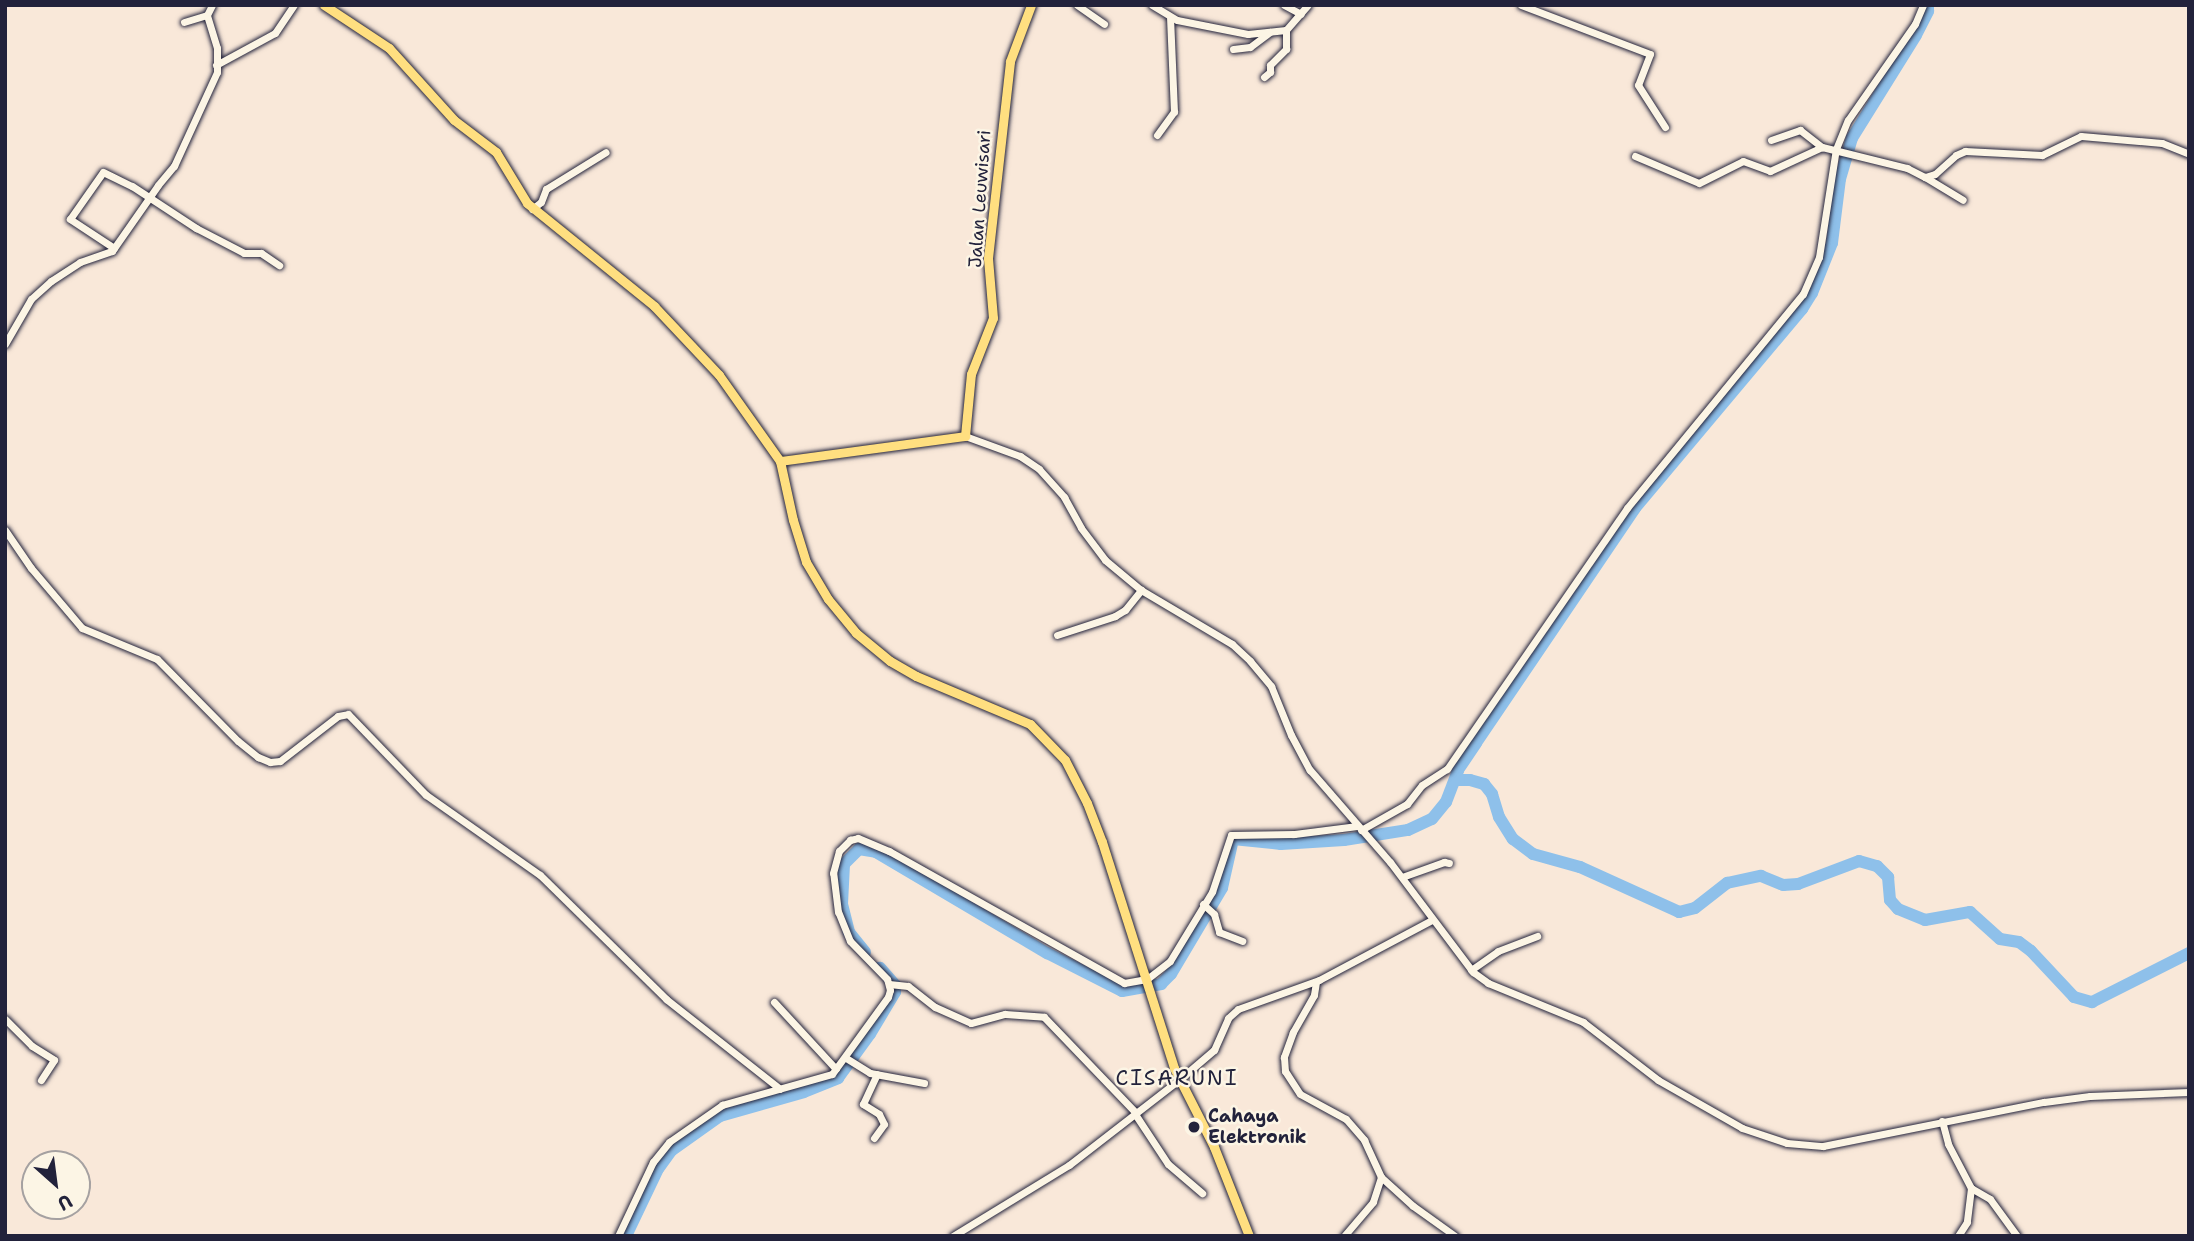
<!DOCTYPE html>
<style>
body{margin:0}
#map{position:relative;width:2194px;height:1241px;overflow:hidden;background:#f9e8d9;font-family:"Shantell Sans",sans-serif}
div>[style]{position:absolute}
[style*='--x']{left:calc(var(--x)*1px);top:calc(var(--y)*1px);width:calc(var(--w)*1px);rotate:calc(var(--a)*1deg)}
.river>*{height:12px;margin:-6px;padding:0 6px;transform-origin:6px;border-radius:6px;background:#8ec0ea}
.roads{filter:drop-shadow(0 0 2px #22223b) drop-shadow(0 0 2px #22223b)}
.minor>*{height:7px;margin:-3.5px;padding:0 3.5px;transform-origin:3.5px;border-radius:3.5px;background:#fcf5e5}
.major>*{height:9px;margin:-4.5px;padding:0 4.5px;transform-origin:4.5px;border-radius:4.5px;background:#ffdf80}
.dots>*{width:19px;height:19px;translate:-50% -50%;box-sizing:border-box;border:4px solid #fcf5e5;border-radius:50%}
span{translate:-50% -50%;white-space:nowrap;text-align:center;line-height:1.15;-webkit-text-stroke:5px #fcf5e5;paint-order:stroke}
.street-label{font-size:18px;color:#22223b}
.poi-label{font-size:18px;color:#22223b;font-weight:700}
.left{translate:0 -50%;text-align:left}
.quarter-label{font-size:21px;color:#22223b;letter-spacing:2px}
.frame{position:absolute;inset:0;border:7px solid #22223b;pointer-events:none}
.north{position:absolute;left:21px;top:1150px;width:70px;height:70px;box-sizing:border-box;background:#fcf5e5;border:2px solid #a5a1a1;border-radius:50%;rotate:152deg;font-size:19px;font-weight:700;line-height:28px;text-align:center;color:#22223b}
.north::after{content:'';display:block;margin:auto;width:24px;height:32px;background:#22223b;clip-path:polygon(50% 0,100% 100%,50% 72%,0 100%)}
</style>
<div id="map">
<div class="river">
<div style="--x:1455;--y:780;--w:15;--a:0"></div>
<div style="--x:1470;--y:780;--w:15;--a:16"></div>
<div style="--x:1484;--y:784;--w:13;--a:51"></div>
<div style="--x:1492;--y:794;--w:24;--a:73"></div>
<div style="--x:1499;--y:817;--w:26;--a:58"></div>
<div style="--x:1513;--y:839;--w:25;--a:37"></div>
<div style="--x:1533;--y:854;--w:49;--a:15.5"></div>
<div style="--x:1580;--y:867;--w:109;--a:24.4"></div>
<div style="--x:1679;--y:912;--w:16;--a:-14"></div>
<div style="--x:1695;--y:908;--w:41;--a:-38"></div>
<div style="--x:1727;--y:883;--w:35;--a:-12"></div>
<div style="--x:1761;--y:876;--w:24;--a:22"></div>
<div style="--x:1783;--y:885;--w:15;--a:-4"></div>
<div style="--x:1798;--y:884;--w:65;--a:-20.7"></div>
<div style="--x:1859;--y:861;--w:19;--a:16"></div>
<div style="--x:1877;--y:866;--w:16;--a:45"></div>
<div style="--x:1888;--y:877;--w:23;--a:85"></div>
<div style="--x:1890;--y:900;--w:12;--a:48"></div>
<div style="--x:1898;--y:909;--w:29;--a:22"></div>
<div style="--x:1925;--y:920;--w:46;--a:-10.1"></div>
<div style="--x:1970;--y:912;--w:40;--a:42"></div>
<div style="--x:2000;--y:939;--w:19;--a:9"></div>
<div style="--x:2019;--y:942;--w:15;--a:37"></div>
<div style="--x:2031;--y:951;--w:63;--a:46.9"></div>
<div style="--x:2074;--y:997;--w:19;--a:16"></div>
<div style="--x:2092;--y:1002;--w:109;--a:-26.8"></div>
<div style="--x:865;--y:952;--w:26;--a:-129"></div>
<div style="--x:849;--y:932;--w:29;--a:-104"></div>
<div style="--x:842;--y:904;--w:40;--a:-87.1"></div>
<div style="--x:844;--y:864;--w:21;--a:-45"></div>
<div style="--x:859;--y:849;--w:17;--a:10"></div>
<div style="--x:876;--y:852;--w:199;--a:30.6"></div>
<div style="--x:1047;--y:953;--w:84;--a:26.9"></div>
<div style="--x:1122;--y:991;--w:40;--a:-10"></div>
<div style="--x:1161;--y:984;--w:14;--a:-45"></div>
<div style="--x:1171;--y:974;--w:100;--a:-59.3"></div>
<div style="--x:1222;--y:888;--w:50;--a:-77.3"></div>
<div style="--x:1233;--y:839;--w:48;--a:5.9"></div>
<div style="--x:1281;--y:844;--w:63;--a:-3.6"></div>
<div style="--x:1344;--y:840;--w:65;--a:-8.9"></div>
<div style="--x:1408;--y:830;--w:26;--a:-25"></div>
<div style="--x:1432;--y:819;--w:22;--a:-51"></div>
<div style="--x:1446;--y:802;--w:34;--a:-69"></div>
<div style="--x:1458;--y:770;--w:32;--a:-56"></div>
<div style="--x:1476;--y:743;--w:284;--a:-55.9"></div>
<div style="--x:1635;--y:508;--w:260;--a:-50"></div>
<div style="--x:1802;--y:309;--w:19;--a:-58"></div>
<div style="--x:1812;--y:293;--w:54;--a:-68.2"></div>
<div style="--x:1832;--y:243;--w:64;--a:-82.9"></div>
<div style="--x:1840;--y:179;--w:43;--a:-73.7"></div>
<div style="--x:1852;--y:138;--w:121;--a:-58.1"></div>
<div style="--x:1916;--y:35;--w:27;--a:-63"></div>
<div style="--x:1928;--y:11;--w:6;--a:-90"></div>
<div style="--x:626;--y:1236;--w:74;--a:-64.5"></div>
<div style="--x:658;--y:1169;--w:24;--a:-54"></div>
<div style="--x:672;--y:1150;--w:59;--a:-35.3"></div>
<div style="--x:720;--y:1116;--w:87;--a:-15.9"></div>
<div style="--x:804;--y:1092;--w:37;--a:-22"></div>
<div style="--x:838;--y:1078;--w:54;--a:-54"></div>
<div style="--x:870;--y:1034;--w:49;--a:-59.2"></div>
<div style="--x:895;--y:992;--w:7;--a:-90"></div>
<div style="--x:895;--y:985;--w:23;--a:-131"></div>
</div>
<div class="roads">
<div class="minor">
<div style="--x:1077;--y:5;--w:33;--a:35"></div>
<div style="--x:1152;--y:5;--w:29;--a:31"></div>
<div style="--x:1177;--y:20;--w:72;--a:11.2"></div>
<div style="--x:1248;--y:34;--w:38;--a:-6"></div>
<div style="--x:1286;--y:30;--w:33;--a:-49"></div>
<div style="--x:1284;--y:5;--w:19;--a:28"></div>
<div style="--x:1521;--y:5;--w:138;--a:20.8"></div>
<div style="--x:1650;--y:54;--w:33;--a:111"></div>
<div style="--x:1638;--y:85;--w:50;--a:57.3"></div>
<div style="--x:184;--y:22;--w:24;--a:-17"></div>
<div style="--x:1233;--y:49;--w:17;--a:-7"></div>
<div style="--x:1250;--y:47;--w:25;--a:-37"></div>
<div style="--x:216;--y:65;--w:67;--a:-28.5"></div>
<div style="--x:275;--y:33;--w:34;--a:-56"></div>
<div style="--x:1264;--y:77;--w:8;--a:-40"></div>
<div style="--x:1270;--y:72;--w:7;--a:-90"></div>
<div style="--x:1270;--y:65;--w:23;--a:-45"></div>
<div style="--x:1286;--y:49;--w:19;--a:-90"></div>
<div style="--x:1157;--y:135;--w:29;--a:-54"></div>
<div style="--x:1174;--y:112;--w:94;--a:-92.4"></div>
<div style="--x:1771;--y:140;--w:31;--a:-19"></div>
<div style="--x:1800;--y:130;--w:28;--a:38"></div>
<div style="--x:1635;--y:156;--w:69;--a:22.9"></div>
<div style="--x:1699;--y:183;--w:49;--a:-26.6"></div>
<div style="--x:1743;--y:161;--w:29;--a:20"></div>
<div style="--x:1770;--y:171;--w:57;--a:-24.8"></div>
<div style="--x:1822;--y:147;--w:88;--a:13.9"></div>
<div style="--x:1907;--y:168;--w:20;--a:27"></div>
<div style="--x:1925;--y:177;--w:10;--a:-17"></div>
<div style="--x:1935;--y:174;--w:28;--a:-42"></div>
<div style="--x:1956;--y:155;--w:10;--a:-24"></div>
<div style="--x:1965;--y:151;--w:77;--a:3"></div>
<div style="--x:2042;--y:155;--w:43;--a:-26"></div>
<div style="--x:2081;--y:136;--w:81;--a:4.9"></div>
<div style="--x:2162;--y:143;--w:29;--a:22"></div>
<div style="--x:1925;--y:177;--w:44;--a:31.2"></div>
<div style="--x:532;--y:209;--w:11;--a:-38"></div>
<div style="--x:541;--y:202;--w:14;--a:-69"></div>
<div style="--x:546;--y:189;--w:70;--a:-31.7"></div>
<div style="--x:114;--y:248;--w:53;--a:-146.6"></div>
<div style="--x:70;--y:219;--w:57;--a:-54.9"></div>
<div style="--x:103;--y:172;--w:32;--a:26"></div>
<div style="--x:132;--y:186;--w:77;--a:33.3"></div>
<div style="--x:196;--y:228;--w:54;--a:27.5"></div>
<div style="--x:244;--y:253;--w:17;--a:0"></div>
<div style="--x:261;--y:253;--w:22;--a:34"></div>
<div style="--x:5;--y:344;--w:52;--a:-60"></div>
<div style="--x:31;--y:299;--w:27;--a:-42"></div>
<div style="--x:51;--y:281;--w:35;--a:-33"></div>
<div style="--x:80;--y:262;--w:34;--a:-19"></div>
<div style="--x:112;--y:251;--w:80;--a:-55.1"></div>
<div style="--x:158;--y:185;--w:25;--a:-50"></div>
<div style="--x:174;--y:166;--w:103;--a:-65.4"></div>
<div style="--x:217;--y:72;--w:24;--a:-90"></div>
<div style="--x:217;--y:48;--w:34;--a:-107"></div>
<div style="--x:207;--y:15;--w:11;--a:-63"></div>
<div style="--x:965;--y:436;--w:59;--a:20"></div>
<div style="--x:1020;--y:456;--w:23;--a:34"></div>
<div style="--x:1039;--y:469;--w:38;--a:48"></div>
<div style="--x:1064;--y:497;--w:35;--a:61"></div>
<div style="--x:1081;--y:528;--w:40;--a:53"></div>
<div style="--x:1105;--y:560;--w:47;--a:39.8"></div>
<div style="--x:1141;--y:590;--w:106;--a:30.7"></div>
<div style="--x:1232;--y:644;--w:25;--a:43"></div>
<div style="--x:1250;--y:661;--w:33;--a:50"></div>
<div style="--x:1271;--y:686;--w:53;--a:67.8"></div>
<div style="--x:1291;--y:735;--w:40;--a:62"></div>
<div style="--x:1310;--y:770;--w:122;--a:49"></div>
<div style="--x:1390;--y:862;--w:138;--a:53"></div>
<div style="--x:1473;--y:972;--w:19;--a:36"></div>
<div style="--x:1488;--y:983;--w:103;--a:22.3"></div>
<div style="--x:1583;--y:1022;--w:95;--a:37.7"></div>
<div style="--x:1658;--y:1080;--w:97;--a:29.7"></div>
<div style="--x:1742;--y:1128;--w:47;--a:18.4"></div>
<div style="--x:1787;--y:1143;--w:36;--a:5"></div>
<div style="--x:1823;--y:1146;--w:225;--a:-11.3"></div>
<div style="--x:2044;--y:1102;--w:46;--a:-7.4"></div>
<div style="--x:2090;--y:1096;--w:99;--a:-2.3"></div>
<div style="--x:5;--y:530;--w:46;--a:55.6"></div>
<div style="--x:31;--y:568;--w:79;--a:49.6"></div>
<div style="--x:82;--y:628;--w:81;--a:22.5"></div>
<div style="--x:157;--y:659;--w:115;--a:45.4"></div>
<div style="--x:238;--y:741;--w:26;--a:39"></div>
<div style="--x:258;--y:757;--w:13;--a:23"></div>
<div style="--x:270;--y:762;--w:10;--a:-6"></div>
<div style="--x:280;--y:761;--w:73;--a:-37.8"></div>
<div style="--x:338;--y:716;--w:10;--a:-11"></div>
<div style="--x:348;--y:714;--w:112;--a:46.1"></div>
<div style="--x:426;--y:795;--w:139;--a:35.1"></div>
<div style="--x:540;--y:875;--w:177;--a:44.5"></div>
<div style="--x:666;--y:999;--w:145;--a:38.3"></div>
<div style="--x:1057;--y:635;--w:61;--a:-18.1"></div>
<div style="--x:1115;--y:616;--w:12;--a:-31"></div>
<div style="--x:1125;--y:610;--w:26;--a:-51"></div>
<div style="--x:1361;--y:830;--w:53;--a:-29.5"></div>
<div style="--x:1407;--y:804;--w:24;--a:-52"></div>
<div style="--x:1422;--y:785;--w:30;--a:-33"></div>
<div style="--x:1447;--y:769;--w:317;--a:-55.4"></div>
<div style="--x:1627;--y:508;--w:277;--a:-50.6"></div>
<div style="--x:1803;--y:294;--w:40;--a:-66.6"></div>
<div style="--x:1819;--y:257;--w:109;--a:-81.1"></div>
<div style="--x:1836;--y:149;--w:31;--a:-68"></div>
<div style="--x:1848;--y:120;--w:117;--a:-55.1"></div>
<div style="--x:1915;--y:24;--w:21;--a:-67"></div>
<div style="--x:1402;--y:877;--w:45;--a:-19.7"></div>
<div style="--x:1444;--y:862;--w:5;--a:11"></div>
<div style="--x:1203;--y:904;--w:15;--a:42"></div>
<div style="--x:1214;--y:914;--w:19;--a:74"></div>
<div style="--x:1219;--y:932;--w:25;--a:21"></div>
<div style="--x:1471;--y:970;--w:33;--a:-35"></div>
<div style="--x:1498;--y:951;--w:42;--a:-21"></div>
<div style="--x:1316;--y:982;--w:13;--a:99"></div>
<div style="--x:1314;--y:995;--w:43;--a:119.6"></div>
<div style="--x:1293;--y:1032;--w:27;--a:110"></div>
<div style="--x:1284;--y:1057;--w:14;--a:86"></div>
<div style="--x:1285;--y:1071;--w:27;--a:57"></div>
<div style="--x:1300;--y:1094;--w:52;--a:28.5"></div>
<div style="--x:1346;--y:1119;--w:28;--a:49"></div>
<div style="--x:1364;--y:1140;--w:41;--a:65.3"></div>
<div style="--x:1381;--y:1177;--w:26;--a:108"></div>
<div style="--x:1373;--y:1202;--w:45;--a:130.5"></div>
<div style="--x:889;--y:984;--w:19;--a:6"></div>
<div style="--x:908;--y:986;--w:34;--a:38"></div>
<div style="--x:935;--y:1007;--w:39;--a:24"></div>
<div style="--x:971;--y:1023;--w:35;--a:-15"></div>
<div style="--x:1005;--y:1014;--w:39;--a:4"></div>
<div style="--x:1044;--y:1017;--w:133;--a:46.2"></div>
<div style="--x:774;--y:1002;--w:91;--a:47.2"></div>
<div style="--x:5;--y:1019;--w:38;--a:45"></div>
<div style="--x:32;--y:1046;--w:26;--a:32"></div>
<div style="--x:54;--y:1060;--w:24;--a:123"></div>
<div style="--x:846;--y:1058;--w:28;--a:32"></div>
<div style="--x:870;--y:1073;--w:55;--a:10.5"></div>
<div style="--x:1135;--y:1114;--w:60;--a:56.6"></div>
<div style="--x:1168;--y:1164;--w:45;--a:40.5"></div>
<div style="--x:1942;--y:1121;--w:24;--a:75"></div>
<div style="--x:1948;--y:1144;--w:50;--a:62.4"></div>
<div style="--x:1971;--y:1188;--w:34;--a:97"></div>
<div style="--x:1967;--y:1222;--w:17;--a:123"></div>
<div style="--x:874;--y:1138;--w:17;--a:-54"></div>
<div style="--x:884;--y:1124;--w:11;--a:-117"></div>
<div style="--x:879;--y:1114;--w:19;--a:-148"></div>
<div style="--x:863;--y:1104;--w:33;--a:-65"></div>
<div style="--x:1381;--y:1177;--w:43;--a:42.2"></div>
<div style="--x:1413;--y:1206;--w:52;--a:35.5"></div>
<div style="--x:1971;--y:1188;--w:22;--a:30"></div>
<div style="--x:1990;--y:1199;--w:46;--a:53.9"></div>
<div style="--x:618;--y:1236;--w:82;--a:-64.7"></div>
<div style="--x:653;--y:1162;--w:26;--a:-51"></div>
<div style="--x:669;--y:1142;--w:65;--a:-34.9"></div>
<div style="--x:722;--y:1105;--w:114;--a:-15.7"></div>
<div style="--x:832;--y:1074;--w:95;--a:-54"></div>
<div style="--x:888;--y:997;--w:7;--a:-74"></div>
<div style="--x:890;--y:990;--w:11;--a:-105"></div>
<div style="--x:887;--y:979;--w:53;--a:-134.2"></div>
<div style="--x:850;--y:941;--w:31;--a:-112"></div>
<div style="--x:838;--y:912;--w:39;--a:-97"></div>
<div style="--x:833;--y:873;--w:23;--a:-75"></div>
<div style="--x:839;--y:851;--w:16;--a:-45"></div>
<div style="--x:850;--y:840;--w:8;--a:-14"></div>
<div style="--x:858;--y:838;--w:34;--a:23"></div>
<div style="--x:889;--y:851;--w:270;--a:29.3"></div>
<div style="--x:1124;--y:983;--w:23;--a:-10"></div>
<div style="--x:1147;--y:979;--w:29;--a:-38"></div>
<div style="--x:1170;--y:961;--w:81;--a:-58.7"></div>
<div style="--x:1212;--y:892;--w:60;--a:-71.6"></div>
<div style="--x:1231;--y:835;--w:63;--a:-0.9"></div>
<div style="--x:1294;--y:834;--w:64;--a:-7.2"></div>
<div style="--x:953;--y:1236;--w:136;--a:-31.5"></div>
<div style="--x:1069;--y:1165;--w:140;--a:-37.8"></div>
<div style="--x:1180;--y:1079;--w:45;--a:-40.5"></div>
<div style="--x:1214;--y:1050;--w:35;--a:-66"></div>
<div style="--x:1228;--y:1018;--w:13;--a:-42"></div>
<div style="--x:1238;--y:1009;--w:86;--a:-19.7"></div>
<div style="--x:1319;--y:980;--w:128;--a:-28"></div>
</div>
<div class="major">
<div style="--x:324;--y:5;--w:78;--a:33.5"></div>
<div style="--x:389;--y:48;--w:97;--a:47.9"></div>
<div style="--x:454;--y:120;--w:53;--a:37.3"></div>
<div style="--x:496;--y:152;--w:60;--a:58.7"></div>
<div style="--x:527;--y:203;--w:164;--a:39"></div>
<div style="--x:654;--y:306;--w:95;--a:46.7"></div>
<div style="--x:719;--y:375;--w:105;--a:54.7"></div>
<div style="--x:780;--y:461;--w:60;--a:77.6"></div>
<div style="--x:793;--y:520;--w:44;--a:72.8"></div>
<div style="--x:806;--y:562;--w:43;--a:59.3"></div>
<div style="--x:828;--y:599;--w:44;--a:50.5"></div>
<div style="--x:856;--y:633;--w:44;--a:39.5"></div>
<div style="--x:890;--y:661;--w:30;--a:30"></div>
<div style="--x:916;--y:676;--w:124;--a:22.8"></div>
<div style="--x:1030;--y:724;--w:50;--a:45.8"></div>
<div style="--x:1065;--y:760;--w:48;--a:62.9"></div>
<div style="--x:1087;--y:803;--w:42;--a:69"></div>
<div style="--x:1102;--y:842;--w:237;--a:72.3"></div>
<div style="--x:1174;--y:1068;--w:89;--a:63.1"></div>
<div style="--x:1214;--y:1147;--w:96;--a:68.5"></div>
<div style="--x:780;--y:461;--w:187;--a:-7.7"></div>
<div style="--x:965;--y:436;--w:62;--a:-84.5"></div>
<div style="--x:971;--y:374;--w:60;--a:-68.6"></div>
<div style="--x:993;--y:318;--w:60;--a:-94.8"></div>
<div style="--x:988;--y:258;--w:198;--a:-83.6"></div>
<div style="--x:1010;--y:61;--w:60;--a:-69.4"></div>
</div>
</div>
<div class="dots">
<div style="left:1194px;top:1127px;background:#22223b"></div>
</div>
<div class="street-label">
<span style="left:980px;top:199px;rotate:-86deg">Jalan Leuwisari</span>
</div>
<div class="poi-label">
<span class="left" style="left:1208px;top:1127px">Cahaya<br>Elektronik</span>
</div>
<div class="quarter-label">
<span style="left:1177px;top:1078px">CISARUNI</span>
</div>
<div class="frame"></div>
<div class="north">U</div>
</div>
